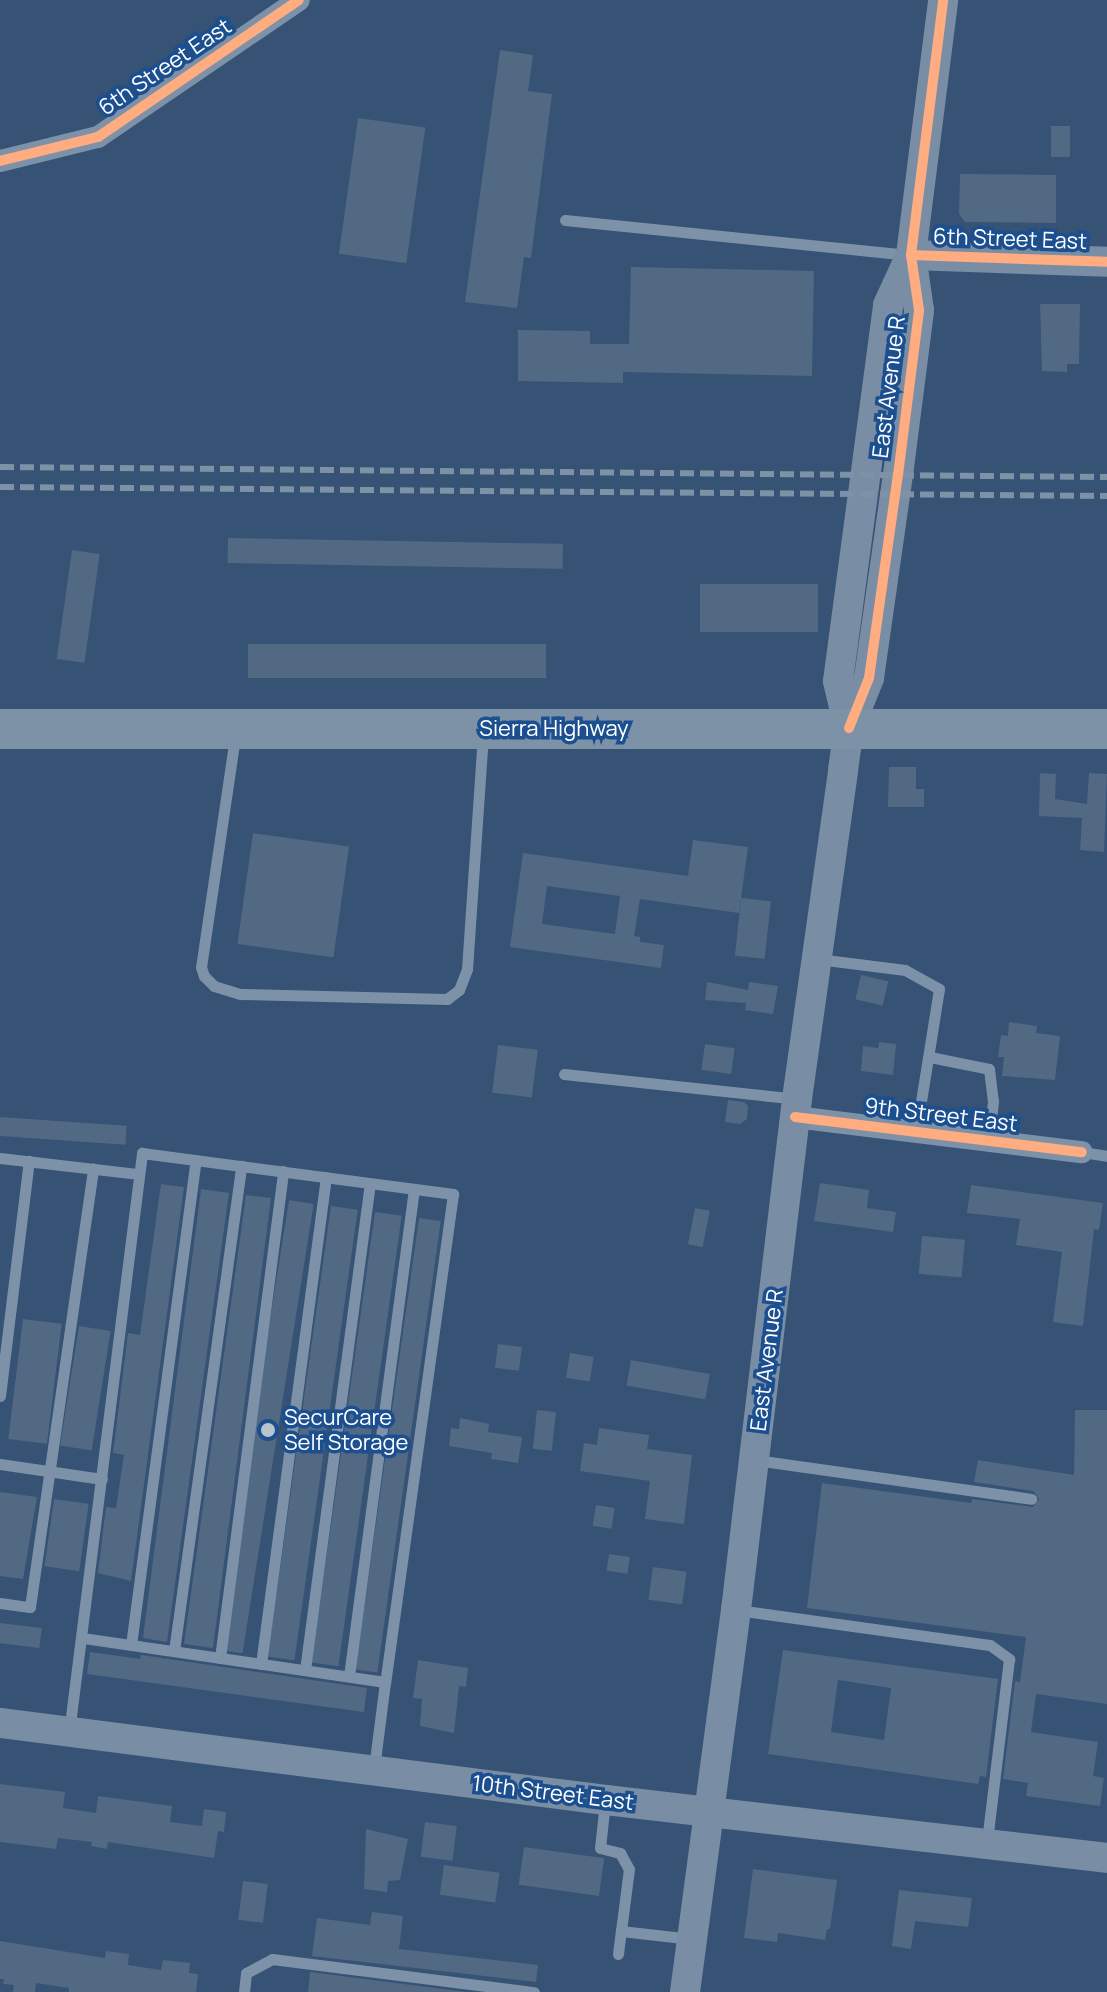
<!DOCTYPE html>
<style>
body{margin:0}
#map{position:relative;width:1107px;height:1992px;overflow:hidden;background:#365274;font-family:Manrope,sans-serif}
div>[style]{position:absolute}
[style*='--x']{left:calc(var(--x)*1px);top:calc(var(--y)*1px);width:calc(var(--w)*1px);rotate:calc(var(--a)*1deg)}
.building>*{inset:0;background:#526984;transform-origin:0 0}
.lane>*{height:11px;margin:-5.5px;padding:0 5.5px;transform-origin:5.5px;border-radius:5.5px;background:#7d92a8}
.street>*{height:22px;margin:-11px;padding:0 11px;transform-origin:11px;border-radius:11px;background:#7d92a8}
.secondary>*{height:30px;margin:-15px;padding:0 15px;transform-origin:15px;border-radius:15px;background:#798da4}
.highway>*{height:40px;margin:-20px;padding:0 20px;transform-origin:20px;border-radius:20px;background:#7e92a7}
.rail>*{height:6px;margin-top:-3px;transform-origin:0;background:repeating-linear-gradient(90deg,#7e92a7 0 14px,transparent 0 20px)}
.cycleway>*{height:10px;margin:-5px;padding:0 5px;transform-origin:5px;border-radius:5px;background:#ffac80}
.dots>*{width:22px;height:22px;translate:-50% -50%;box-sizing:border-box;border:4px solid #1b4f8f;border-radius:50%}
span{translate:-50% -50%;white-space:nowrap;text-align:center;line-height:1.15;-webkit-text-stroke:7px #1b4f8f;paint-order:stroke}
.street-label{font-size:22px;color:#fff}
.poi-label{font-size:22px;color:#fff}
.left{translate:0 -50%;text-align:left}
</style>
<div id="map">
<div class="building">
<div style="clip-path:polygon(500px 50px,533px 55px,528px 91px,552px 94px,531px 258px,524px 257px,517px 308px,465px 302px)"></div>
<div style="left:358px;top:118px;width:68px;height:137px;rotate:8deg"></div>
<div style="left:1051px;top:126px;width:19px;height:31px"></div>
<div style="clip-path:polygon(960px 174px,1056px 175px,1056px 223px,965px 222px,959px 214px)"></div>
<div style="clip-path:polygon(631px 267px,814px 271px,812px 376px,623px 372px,623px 383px,518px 381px,518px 330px,590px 331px,590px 344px,629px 344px)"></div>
<div style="clip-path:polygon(1040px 304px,1080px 304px,1079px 364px,1067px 364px,1067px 372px,1042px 371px)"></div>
<div style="left:228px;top:538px;width:335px;height:25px;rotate:1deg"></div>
<div style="left:72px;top:550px;width:28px;height:110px;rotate:8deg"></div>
<div style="left:700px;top:584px;width:118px;height:48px"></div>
<div style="left:248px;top:644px;width:298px;height:34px"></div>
<div style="clip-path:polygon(889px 767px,916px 767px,916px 789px,924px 789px,924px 807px,888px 807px)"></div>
<div style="clip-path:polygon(1040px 773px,1056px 774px,1055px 799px,1087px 804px,1089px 773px,1107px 774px,1104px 852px,1080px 850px,1082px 818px,1039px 816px)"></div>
<div style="left:253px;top:833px;width:97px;height:112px;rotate:8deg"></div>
<div style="clip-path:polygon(evenodd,693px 840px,748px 847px,739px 913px,640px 899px,634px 936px,640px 937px,640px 942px,664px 945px,661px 968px,510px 947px,523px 853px,688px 876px,693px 840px,547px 886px,620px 896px,615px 934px,542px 924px,547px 886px)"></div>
<div style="left:741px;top:898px;width:30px;height:58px;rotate:6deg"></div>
<div style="left:861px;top:975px;width:28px;height:25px;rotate:13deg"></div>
<div style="clip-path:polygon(707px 982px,748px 990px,749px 982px,778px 986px,773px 1014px,745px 1010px,746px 1003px,705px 1000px)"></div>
<div style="clip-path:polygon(1009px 1022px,1037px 1026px,1036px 1033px,1060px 1036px,1055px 1080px,1002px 1076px,1004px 1057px,998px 1057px,1001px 1035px,1008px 1036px)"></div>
<div style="clip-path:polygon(879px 1042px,896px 1044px,893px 1075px,861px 1071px,863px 1046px,878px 1048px)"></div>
<div style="left:705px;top:1044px;width:30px;height:26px;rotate:8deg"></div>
<div style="left:498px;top:1045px;width:40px;height:48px;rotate:7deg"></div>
<div style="clip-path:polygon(728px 1100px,744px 1102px,748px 1106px,747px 1119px,740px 1124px,725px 1122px)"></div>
<div style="left:0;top:1117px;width:127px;height:19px;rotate:4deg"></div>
<div style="clip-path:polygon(820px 1183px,869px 1190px,867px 1208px,896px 1212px,893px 1232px,814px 1221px)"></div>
<div style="clip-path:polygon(161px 1184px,184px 1187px,131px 1581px,98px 1573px,106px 1507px,116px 1508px,124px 1455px,113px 1453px,128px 1333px,140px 1335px)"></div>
<div style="clip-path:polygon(971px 1185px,1103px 1203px,1099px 1230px,1094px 1229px,1083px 1326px,1053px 1322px,1062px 1252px,1016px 1245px,1020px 1219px,967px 1213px)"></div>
<div style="clip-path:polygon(201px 1189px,229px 1193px,167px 1642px,143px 1638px)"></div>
<div style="clip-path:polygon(246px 1195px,271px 1198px,213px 1648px,184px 1644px)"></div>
<div style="left:289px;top:1200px;width:25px;height:455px;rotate:9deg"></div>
<div style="left:331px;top:1206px;width:27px;height:455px;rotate:8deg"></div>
<div style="left:695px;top:1208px;width:15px;height:37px;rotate:11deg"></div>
<div style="left:375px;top:1212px;width:27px;height:455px;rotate:8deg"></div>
<div style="left:419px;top:1218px;width:22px;height:456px;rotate:8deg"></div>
<div style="left:922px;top:1236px;width:43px;height:38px;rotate:5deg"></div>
<div style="left:23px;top:1319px;width:39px;height:121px;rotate:7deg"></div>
<div style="left:79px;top:1326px;width:32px;height:121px;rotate:9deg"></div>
<div style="left:498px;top:1344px;width:24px;height:24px;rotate:7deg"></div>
<div style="left:570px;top:1353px;width:24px;height:25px;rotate:9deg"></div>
<div style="left:631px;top:1360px;width:80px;height:26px;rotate:10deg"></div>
<div style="left:537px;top:1410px;width:19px;height:39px;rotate:6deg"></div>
<div style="clip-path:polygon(1075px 1410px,1107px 1410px,1107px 1704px,1036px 1694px,1031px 1732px,1098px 1742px,1093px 1776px,1104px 1778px,1100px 1806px,1026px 1796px,1028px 1783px,1003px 1779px,1015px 1681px,1020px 1682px,1026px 1637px,807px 1608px,822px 1483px,971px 1503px,972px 1499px,1033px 1507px,1039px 1499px,1033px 1491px,974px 1482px,978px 1460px,1074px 1475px)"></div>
<div style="clip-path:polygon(460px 1418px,489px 1424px,488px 1432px,522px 1437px,518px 1463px,491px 1459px,492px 1453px,449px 1446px,451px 1428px,459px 1429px)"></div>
<div style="clip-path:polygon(599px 1428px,649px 1435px,647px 1449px,692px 1455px,684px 1524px,645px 1519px,650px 1481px,580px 1471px,584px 1443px,597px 1445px)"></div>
<div style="clip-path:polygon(0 1492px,37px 1497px,23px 1579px,0 1576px)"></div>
<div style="left:54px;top:1499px;width:35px;height:68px;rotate:8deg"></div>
<div style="left:596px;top:1505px;width:19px;height:21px;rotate:9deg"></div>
<div style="left:609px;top:1554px;width:21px;height:17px;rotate:8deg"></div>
<div style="left:653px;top:1567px;width:34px;height:33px;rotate:8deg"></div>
<div style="left:0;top:1623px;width:42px;height:20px;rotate:7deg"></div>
<div style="clip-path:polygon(evenodd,783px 1650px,998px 1679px,986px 1777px,980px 1776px,978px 1784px,768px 1754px,783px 1650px,838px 1680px,891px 1688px,884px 1740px,831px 1732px,838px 1680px)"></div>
<div style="clip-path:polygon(90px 1652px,140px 1659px,141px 1655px,367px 1688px,364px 1712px,87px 1674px)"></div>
<div style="clip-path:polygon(418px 1660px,468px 1668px,466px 1687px,459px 1686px,454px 1733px,420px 1726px,422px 1699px,413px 1698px)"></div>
<div style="clip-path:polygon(0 1784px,65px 1792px,63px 1808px,96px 1813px,98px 1796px,172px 1806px,170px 1822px,202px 1826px,204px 1809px,226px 1812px,224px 1832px,218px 1831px,214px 1858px,108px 1842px,107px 1849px,91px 1846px,92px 1842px,58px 1838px,56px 1849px,0 1842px)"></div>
<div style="left:425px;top:1822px;width:32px;height:35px;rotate:7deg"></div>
<div style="clip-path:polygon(366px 1829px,408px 1839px,400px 1880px,388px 1881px,387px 1892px,364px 1889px)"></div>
<div style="left:524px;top:1847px;width:81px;height:38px;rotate:8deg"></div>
<div style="left:444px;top:1865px;width:56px;height:30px;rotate:8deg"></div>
<div style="clip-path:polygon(753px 1869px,837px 1880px,830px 1929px,827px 1929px,825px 1940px,778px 1933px,777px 1942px,744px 1938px)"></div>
<div style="left:243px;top:1881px;width:25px;height:39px;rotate:7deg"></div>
<div style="clip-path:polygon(899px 1890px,972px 1898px,968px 1927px,915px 1921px,911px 1949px,892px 1946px)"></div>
<div style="clip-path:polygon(372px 1912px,403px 1916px,399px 1949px,538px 1965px,536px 1982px,312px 1956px,317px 1918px,370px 1925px)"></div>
<div style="clip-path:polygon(0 1941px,105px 1958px,106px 1951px,129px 1954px,128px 1965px,161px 1970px,163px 1960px,190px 1963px,189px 1973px,198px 1974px,196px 1992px,69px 1992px,69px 1988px,36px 1983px,35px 1992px,13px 1992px,14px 1985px,3px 1984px,4px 1979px,0 1979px)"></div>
<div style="clip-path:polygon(310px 1972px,466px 1992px,308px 1992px)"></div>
</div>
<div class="lane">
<div style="--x:565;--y:220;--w:348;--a:5.8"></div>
<div style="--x:235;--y:737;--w:232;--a:98.4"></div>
<div style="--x:201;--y:967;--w:9;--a:72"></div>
<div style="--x:204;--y:976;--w:14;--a:45"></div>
<div style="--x:214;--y:986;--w:28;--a:17"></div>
<div style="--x:241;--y:994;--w:206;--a:1.4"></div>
<div style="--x:447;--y:999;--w:15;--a:-37"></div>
<div style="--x:459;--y:990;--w:22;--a:-69"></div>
<div style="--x:467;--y:969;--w:235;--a:-86.1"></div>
<div style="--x:818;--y:959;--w:88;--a:7.2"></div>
<div style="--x:905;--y:970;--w:39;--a:29"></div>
<div style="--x:939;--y:989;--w:145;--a:99.1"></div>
<div style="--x:930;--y:1057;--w:60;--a:11.5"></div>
<div style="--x:989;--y:1069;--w:32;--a:83"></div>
<div style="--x:993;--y:1101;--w:40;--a:95.7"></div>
<div style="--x:564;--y:1074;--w:234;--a:6.1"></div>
<div style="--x:1082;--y:1152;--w:25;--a:9"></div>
<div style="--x:0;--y:1158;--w:140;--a:6.6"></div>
<div style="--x:0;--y:1396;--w:237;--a:-83"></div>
<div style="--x:755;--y:1460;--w:279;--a:8"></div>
<div style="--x:0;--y:1464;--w:103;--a:8.4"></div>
<div style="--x:0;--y:1603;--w:30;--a:8"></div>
<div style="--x:30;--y:1607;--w:443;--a:-81.8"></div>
<div style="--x:737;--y:1610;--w:255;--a:7.9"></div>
<div style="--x:990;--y:1645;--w:24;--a:36"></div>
<div style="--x:1009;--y:1659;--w:184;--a:96.9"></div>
<div style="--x:131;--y:1645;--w:489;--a:-82.4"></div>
<div style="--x:174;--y:1651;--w:490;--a:-82.1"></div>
<div style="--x:220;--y:1658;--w:491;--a:-82.6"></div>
<div style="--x:261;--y:1664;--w:491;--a:-82.4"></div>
<div style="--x:305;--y:1670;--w:491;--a:-82.4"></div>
<div style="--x:349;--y:1676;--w:491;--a:-82.4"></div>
<div style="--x:69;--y:1732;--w:584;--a:-82.81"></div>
<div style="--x:142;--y:1153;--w:314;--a:7.5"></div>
<div style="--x:453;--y:1194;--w:493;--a:97.9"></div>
<div style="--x:385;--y:1682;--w:306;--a:-171.7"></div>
<div style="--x:374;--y:1768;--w:87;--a:-82.7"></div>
<div style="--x:605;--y:1802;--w:46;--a:96.2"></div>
<div style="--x:600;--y:1848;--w:21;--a:14"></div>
<div style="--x:620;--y:1853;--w:18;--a:61"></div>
<div style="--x:629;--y:1869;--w:63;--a:97.4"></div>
<div style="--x:621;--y:1931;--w:71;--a:6.4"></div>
<div style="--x:618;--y:1954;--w:23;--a:-83"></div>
<div style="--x:244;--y:1992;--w:19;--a:-84"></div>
<div style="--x:246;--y:1973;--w:30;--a:-28"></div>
<div style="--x:272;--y:1959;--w:264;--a:7.2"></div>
</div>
<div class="street">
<div style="--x:0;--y:161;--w:101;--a:-13.8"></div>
<div style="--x:98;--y:137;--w:243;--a:-34.3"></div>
<div style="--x:795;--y:1117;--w:289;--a:7"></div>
</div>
<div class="secondary">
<div style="--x:911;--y:255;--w:196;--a:2"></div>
<div style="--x:849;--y:728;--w:48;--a:-103.2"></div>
<div style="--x:838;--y:681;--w:379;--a:-82.4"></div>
<div style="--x:888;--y:305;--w:55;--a:-65.3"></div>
<div style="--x:0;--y:1723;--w:611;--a:7.24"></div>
<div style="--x:606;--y:1800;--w:504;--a:6.6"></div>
<div style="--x:685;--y:1992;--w:385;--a:-82.4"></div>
<div style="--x:736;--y:1610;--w:515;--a:-83.19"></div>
<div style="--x:797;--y:1099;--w:332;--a:-82"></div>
<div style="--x:843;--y:770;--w:42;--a:-81.9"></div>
<div style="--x:849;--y:728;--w:54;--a:-68.2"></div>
<div style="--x:869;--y:678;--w:205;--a:-81.9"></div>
<div style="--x:898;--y:475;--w:166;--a:-82.7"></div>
<div style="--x:919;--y:310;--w:56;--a:-98.3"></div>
<div style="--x:911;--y:255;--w:257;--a:-82.8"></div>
</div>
<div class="highway">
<div style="--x:0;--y:729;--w:1107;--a:0"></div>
</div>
<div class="rail">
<div style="--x:0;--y:467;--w:1107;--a:0.52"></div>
<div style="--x:0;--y:487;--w:1107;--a:0.47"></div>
</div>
<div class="cycleway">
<div style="--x:0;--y:161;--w:101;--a:-13.8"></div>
<div style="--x:98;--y:137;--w:243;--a:-34.3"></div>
<div style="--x:911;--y:255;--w:196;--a:2"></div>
<div style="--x:849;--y:728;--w:54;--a:-68.2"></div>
<div style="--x:869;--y:678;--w:205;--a:-81.9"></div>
<div style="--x:898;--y:475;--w:166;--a:-82.7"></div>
<div style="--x:919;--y:310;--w:56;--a:-98.3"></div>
<div style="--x:911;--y:255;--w:257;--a:-82.8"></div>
<div style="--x:795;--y:1117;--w:289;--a:7"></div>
</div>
<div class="dots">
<div style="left:268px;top:1430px;background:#b9c2ce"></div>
</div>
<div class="street-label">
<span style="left:165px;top:67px;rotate:-34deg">6th Street East</span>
<span style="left:1010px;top:239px;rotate:2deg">6th Street East</span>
<span style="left:889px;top:387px;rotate:-83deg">East Avenue R</span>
<span style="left:554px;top:729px">Sierra Highway</span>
<span style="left:941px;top:1115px;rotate:7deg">9th Street East</span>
<span style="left:767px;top:1360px;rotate:-83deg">East Avenue R</span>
<span style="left:553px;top:1793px;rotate:7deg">10th Street East</span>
</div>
<div class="poi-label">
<span class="left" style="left:284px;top:1430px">SecurCare<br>Self Storage</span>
</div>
</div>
